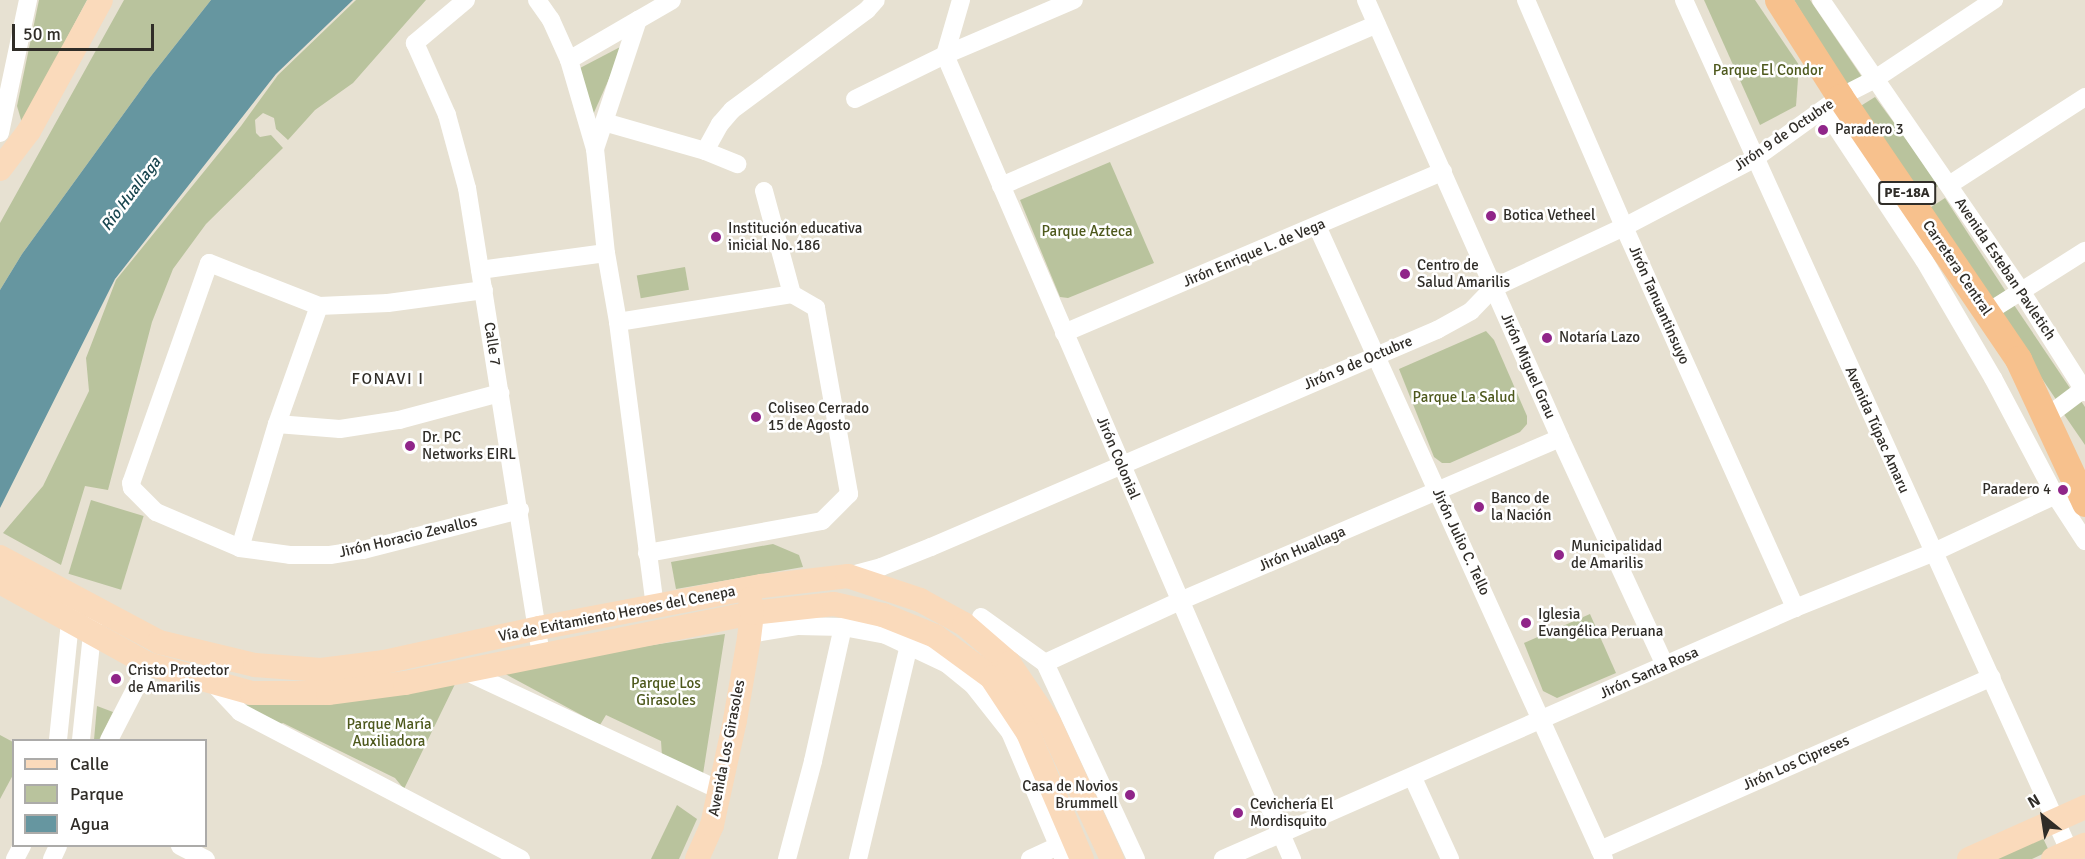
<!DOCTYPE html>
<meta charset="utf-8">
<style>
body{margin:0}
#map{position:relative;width:2085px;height:859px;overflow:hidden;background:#e7e1d2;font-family:Signika,sans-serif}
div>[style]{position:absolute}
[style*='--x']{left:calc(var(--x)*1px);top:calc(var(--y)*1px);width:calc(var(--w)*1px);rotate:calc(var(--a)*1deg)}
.green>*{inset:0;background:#b9c39d;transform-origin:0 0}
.water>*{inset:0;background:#6696a0}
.minor>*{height:18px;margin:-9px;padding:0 9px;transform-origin:9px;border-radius:9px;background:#fff}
.major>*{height:24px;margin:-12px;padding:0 12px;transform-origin:12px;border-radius:12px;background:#fadabb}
.highway>*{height:27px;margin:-13.5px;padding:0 13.5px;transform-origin:13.5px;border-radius:13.5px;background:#f7c18d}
.dots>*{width:16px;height:16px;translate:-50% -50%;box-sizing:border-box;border:3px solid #fff;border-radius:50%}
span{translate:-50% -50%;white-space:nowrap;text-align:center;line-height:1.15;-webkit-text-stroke:5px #fff;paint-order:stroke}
.shield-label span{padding:2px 4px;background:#fff;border:2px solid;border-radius:4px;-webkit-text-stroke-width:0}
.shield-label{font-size:14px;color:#302d28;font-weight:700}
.park-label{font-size:15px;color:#4e591d}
.poi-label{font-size:15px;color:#302d28}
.left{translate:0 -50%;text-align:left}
.right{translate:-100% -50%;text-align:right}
.street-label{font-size:15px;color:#302d28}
.water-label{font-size:16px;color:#18454e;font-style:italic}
.neighbourhood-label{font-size:16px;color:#302d28;letter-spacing:1.5px}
.legend{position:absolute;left:12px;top:739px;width:195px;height:108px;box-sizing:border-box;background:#fff;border:2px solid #acaba9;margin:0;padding:8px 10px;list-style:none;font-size:18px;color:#302d28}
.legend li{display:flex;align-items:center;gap:12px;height:30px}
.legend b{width:30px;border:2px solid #acaba9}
.north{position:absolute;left:2013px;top:787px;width:60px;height:60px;-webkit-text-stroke:4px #fff;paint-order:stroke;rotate:330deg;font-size:16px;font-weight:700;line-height:24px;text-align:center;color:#302d28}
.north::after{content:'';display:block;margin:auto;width:21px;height:27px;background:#302d28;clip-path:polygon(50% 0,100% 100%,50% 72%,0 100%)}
.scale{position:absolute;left:12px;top:24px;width:142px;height:27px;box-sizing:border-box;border:3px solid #302d28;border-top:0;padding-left:8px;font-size:18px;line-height:21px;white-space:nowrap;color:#302d28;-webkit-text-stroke:4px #fff;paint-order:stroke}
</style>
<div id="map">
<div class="green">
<div style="clip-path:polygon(39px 0,87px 0,22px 123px,17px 106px)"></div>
<div style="clip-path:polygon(124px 0,211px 0,151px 76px,22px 254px,0 290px,0 223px)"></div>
<div style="clip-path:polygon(356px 0,426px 0,353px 83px,315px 110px,288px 140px,276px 129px,274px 118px,263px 113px,255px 120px,256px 133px,260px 137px,271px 135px,283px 148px,206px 224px,173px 269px,152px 322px,108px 490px,85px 486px,61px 565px,3px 533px,43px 486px,89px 391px,86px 358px,116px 280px,241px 126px,278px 75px)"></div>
<div style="clip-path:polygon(1704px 0,1755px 0,1799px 65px,1796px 106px,1760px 125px)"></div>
<div style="clip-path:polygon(1794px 0,1810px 0,1862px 77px,1846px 86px)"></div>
<div style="clip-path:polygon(624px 45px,592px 117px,580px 68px)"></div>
<div style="clip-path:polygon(1875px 97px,1940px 185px,1918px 199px,1859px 107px)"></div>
<div style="clip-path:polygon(1110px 162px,1154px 263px,1068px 298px,1060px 297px,1020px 200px)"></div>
<div style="left:1945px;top:198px;width:111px;height:17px;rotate:57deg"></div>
<div style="left:685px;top:267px;width:23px;height:49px;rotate:80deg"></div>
<div style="left:2012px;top:302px;width:106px;height:18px;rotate:56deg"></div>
<div style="clip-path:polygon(1486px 331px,1494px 340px,1527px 416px,1527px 424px,1520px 432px,1450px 463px,1442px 463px,1434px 457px,1399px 369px)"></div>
<div style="clip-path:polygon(2081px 401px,2085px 407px,2085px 445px,2063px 413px)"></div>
<div style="left:91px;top:500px;width:55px;height:77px;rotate:17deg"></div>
<div style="clip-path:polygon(773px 544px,799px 555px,803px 567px,676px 589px,671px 562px)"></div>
<div style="clip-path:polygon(1590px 614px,1616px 673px,1557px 698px,1543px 691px,1524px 643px)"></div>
<div style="clip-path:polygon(725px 634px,703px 774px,662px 756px,661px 741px,606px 715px,600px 725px,496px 669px)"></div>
<div style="clip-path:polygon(456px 682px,404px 789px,395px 778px,283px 723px,278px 725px,242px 705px,364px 699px)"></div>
<div style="clip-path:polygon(97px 706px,113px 712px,99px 740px,94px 740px)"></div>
<div style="clip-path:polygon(0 735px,13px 742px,14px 773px,0 799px)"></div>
<div style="clip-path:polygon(677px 805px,697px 819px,679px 859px,651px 859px)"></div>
<div style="clip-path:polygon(2042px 836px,2049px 851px,2032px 859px,1990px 859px)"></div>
</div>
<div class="water">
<div style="clip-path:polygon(211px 0,353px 0,276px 74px,115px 279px,0 508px,0 290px,22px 254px,151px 76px)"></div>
</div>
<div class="minor">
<div style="--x:466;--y:0;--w:67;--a:139.9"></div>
<div style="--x:415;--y:43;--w:79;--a:66"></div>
<div style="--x:447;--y:115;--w:76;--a:74.7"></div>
<div style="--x:467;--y:188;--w:471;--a:81"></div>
<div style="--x:537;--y:0;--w:24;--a:55"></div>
<div style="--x:551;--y:20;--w:44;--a:65.8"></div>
<div style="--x:569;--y:60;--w:93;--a:73.7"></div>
<div style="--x:595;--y:149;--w:105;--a:84"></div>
<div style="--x:606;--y:253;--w:70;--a:80.1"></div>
<div style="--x:618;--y:322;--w:288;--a:82.6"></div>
<div style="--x:961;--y:0;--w:57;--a:106.2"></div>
<div style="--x:945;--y:55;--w:876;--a:66.66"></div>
<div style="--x:1366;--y:0;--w:479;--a:66.1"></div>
<div style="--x:1560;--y:438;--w:250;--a:65.2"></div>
<div style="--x:1526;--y:0;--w:247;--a:66.6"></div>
<div style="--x:1624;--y:227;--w:418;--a:65.8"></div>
<div style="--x:1684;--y:0;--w:943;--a:65.64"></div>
<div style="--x:1821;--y:0;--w:353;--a:55.5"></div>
<div style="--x:2021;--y:291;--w:120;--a:57.6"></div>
<div style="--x:569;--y:60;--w:80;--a:-30.1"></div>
<div style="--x:855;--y:99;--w:100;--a:-26.1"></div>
<div style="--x:945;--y:55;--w:140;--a:-23.1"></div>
<div style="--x:1825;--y:110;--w:180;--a:56.6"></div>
<div style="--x:1924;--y:260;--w:137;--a:59.7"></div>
<div style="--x:1993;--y:378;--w:132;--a:62.1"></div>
<div style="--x:2055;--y:495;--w:55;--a:56.9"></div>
<div style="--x:604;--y:122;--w:105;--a:16"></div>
<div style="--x:705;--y:151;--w:35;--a:22"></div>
<div style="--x:0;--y:133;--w:136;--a:-78.1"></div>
<div style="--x:595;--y:149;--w:136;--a:-71.6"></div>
<div style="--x:638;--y:20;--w:39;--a:-30"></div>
<div style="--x:705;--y:151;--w:31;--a:-61"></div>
<div style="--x:720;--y:124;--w:18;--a:-49"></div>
<div style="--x:732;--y:110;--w:168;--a:-36.5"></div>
<div style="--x:867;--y:10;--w:13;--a:-48"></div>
<div style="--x:1949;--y:185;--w:162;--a:-32.9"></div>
<div style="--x:1001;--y:186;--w:409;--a:-23.3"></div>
<div style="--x:764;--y:191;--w:107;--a:74.8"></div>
<div style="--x:1317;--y:226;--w:695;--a:65.61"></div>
<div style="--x:480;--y:270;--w:127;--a:-7.7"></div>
<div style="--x:484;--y:290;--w:97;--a:172.3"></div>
<div style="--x:388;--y:303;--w:69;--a:177.5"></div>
<div style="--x:319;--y:306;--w:118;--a:-158.6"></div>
<div style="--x:209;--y:263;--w:233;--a:109.5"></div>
<div style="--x:131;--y:483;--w:5;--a:79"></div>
<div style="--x:132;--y:488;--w:34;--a:45"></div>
<div style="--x:156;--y:512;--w:91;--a:23.2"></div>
<div style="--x:240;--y:548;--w:50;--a:8"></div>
<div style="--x:290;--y:555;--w:40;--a:0"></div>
<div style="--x:330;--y:555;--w:33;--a:-9"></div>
<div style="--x:363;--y:550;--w:162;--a:-14.3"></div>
<div style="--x:1988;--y:312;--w:115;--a:-32.2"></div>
<div style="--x:618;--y:322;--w:176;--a:-9.1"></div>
<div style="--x:792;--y:294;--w:28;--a:30"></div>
<div style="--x:816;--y:308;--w:189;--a:79.9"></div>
<div style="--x:849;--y:494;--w:38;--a:135"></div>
<div style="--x:822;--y:521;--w:178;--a:169.6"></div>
<div style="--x:1064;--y:333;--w:412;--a:-23.1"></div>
<div style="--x:2053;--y:412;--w:40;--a:-37"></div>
<div style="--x:277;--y:424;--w:63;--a:4.5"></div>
<div style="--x:340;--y:429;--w:60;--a:-8.7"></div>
<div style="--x:399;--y:420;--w:105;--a:-15"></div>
<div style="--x:240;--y:548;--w:129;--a:-73.4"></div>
<div style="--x:277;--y:424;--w:125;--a:-70.4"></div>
<div style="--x:848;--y:576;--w:34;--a:-15"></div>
<div style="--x:881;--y:567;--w:54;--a:-21.8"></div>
<div style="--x:931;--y:547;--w:551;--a:-23.21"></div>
<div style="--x:1437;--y:330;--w:39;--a:-29"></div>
<div style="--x:1471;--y:311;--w:32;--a:-46"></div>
<div style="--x:1493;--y:288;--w:145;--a:-25"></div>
<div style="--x:1624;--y:227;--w:147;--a:-27.6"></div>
<div style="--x:1754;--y:159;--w:106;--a:-35.8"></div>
<div style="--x:1840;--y:97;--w:39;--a:-27"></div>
<div style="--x:1875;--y:79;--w:143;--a:-33.6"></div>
<div style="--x:981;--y:617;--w:79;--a:35.7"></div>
<div style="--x:1045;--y:663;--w:216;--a:65.1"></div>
<div style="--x:749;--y:634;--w:50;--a:-9.3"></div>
<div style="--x:798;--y:626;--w:45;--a:1.3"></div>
<div style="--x:843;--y:627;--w:44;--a:10.5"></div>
<div style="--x:886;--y:635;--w:68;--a:25.4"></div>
<div style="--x:947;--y:664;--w:32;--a:39"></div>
<div style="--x:972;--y:684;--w:61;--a:51.6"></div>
<div style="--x:1010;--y:732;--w:138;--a:67"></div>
<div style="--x:1045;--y:663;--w:149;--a:-24.7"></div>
<div style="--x:1180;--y:601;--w:413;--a:-23.2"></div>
<div style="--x:463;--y:670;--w:283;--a:25.1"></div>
<div style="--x:212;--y:682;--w:41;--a:47"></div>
<div style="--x:240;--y:712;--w:317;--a:27.6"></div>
<div style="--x:58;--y:740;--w:130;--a:-84.2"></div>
<div style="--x:81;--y:740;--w:118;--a:-84.1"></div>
<div style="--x:109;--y:740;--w:85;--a:-62.8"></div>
<div style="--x:1413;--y:778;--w:89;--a:65.4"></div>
<div style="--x:180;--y:846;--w:29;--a:27"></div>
<div style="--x:1600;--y:850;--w:428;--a:-23.8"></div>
<div style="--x:15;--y:859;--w:15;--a:-62"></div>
<div style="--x:52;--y:859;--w:14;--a:-65"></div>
<div style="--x:787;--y:859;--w:101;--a:-75.1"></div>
<div style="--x:813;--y:761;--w:137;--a:-77.4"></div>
<div style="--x:858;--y:859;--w:220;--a:-76.6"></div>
<div style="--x:1030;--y:859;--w:31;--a:-25"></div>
<div style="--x:1223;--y:859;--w:625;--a:-23.69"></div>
<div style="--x:1795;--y:608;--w:148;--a:-21.9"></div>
<div style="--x:1932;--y:553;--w:158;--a:-25.1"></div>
</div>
<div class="major">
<div style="--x:0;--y:169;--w:48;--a:-52.7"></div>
<div style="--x:29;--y:131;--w:149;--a:-61.2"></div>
<div style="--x:0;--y:557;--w:180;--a:28.1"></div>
<div style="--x:159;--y:642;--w:99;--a:13.5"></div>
<div style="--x:255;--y:665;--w:66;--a:4.3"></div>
<div style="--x:321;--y:670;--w:64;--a:-7.2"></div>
<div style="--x:384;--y:662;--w:159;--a:-12.4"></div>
<div style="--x:539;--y:628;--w:227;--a:-10.7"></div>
<div style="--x:762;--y:586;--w:87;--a:-6.6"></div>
<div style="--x:848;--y:576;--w:76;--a:18.4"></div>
<div style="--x:920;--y:600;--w:50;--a:28.6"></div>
<div style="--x:964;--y:624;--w:60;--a:40.9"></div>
<div style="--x:1009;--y:663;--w:71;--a:55.9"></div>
<div style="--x:1049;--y:722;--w:151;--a:65.3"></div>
<div style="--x:0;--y:582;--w:169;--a:29"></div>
<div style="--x:148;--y:664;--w:108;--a:15.6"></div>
<div style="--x:252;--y:693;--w:76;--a:0"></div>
<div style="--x:328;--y:693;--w:78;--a:-7.4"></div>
<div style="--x:405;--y:683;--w:354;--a:-11.4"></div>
<div style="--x:752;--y:613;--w:82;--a:-6.3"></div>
<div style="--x:834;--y:604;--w:50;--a:12.7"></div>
<div style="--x:883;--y:615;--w:56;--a:22"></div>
<div style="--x:935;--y:636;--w:69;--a:36.2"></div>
<div style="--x:991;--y:677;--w:67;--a:56.5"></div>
<div style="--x:1028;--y:733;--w:137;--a:66.8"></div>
<div style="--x:697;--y:859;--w:37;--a:-66"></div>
<div style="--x:712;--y:825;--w:107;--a:-77.6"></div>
<div style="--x:735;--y:720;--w:83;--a:-80.3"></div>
<div style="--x:749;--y:638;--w:25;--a:-83"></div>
<div style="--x:752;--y:613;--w:14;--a:-98"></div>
<div style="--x:1969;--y:859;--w:127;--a:-24.1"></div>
<div style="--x:2053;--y:859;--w:35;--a:-24"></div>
</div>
<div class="highway">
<div style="--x:1778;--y:0;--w:115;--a:57.4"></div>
<div style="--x:1840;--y:97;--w:317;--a:55.8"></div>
<div style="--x:2018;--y:359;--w:159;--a:65"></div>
</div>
<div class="dots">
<div style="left:1823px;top:130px;background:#902589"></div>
<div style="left:1491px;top:216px;background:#902589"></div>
<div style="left:716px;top:237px;background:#902589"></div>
<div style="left:1405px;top:274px;background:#902589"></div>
<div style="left:1547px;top:338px;background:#902589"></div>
<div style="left:756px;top:417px;background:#902589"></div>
<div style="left:410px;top:446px;background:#902589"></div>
<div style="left:2063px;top:490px;background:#902589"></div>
<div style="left:1479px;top:507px;background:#902589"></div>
<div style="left:1559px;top:555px;background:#902589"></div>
<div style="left:1526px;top:623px;background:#902589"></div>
<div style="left:116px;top:679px;background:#902589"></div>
<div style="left:1130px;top:795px;background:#902589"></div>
<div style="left:1238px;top:813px;background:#902589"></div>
</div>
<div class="shield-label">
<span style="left:1907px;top:193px">PE-18A</span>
</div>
<div class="park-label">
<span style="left:1768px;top:71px">Parque El Condor</span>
<span style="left:1087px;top:232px">Parque Azteca</span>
<span style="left:1464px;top:398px">Parque La Salud</span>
<span style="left:666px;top:692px">Parque Los<br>Girasoles</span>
<span style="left:389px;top:733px">Parque María<br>Auxiliadora</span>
</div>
<div class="poi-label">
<span class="left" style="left:1835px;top:130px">Paradero 3</span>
<span class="left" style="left:1503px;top:216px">Botica Vetheel</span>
<span class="left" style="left:728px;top:237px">Institución educativa<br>inicial No. 186</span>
<span class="left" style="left:1417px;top:274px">Centro de<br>Salud Amarilis</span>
<span class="left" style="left:1559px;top:338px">Notaría Lazo</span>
<span class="left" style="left:768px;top:417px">Coliseo Cerrado<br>15 de Agosto</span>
<span class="left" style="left:422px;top:446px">Dr. PC<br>Networks EIRL</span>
<span class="right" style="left:2051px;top:490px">Paradero 4</span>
<span class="left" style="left:1491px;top:507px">Banco de<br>la Nación</span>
<span class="left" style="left:1571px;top:555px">Municipalidad<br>de Amarilis</span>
<span class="left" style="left:1538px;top:623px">Iglesia<br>Evangélica Peruana</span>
<span class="left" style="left:128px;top:679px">Cristo Protector<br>de Amarilis</span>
<span class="right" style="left:1118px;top:795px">Casa de Novios<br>Brummell</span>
<span class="left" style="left:1250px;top:813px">Cevichería El<br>Mordisquito</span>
</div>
<div class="street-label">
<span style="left:1784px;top:135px;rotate:-34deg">Jirón 9 de Octubre</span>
<span style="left:1254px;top:253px;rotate:-23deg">Jirón Enrique L. de Vega</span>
<span style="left:1957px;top:268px;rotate:56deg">Carretera Central</span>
<span style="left:2005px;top:269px;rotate:56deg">Avenida Esteban Pavletich</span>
<span style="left:1659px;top:305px;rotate:66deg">Jirón Tanuantinsuyo</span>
<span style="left:492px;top:344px;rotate:81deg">Calle 7</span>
<span style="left:1358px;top:363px;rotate:-23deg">Jirón 9 de Octubre</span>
<span style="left:1528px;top:366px;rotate:66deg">Jirón Miguel Grau</span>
<span style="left:1877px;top:430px;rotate:66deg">Avenida Túpac Amaru</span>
<span style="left:1118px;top:458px;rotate:67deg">Jirón Colonial</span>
<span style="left:408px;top:537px;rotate:-13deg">Jirón Horacio Zevallos</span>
<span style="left:1461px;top:542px;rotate:65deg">Jirón Julio C. Tello</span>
<span style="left:1302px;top:549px;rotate:-23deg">Jirón Huallaga</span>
<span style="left:617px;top:614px;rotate:-11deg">Vía de Evitamiento Heroes del Cenepa</span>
<span style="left:1649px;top:673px;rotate:-24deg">Jirón Santa Rosa</span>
<span style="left:727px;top:748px;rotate:-79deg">Avenida Los Girasoles</span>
<span style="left:1796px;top:763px;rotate:-24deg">Jirón Los Cipreses</span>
</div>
<div class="water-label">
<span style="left:131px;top:194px;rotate:-53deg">Río Huallaga</span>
</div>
<div class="neighbourhood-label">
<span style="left:388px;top:379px">FONAVI I</span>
</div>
<ul class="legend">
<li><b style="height:8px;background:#fadabb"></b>Calle</li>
<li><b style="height:16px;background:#b9c39d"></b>Parque</li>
<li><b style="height:16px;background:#6696a0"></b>Agua</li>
</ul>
<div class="north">N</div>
<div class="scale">50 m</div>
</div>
